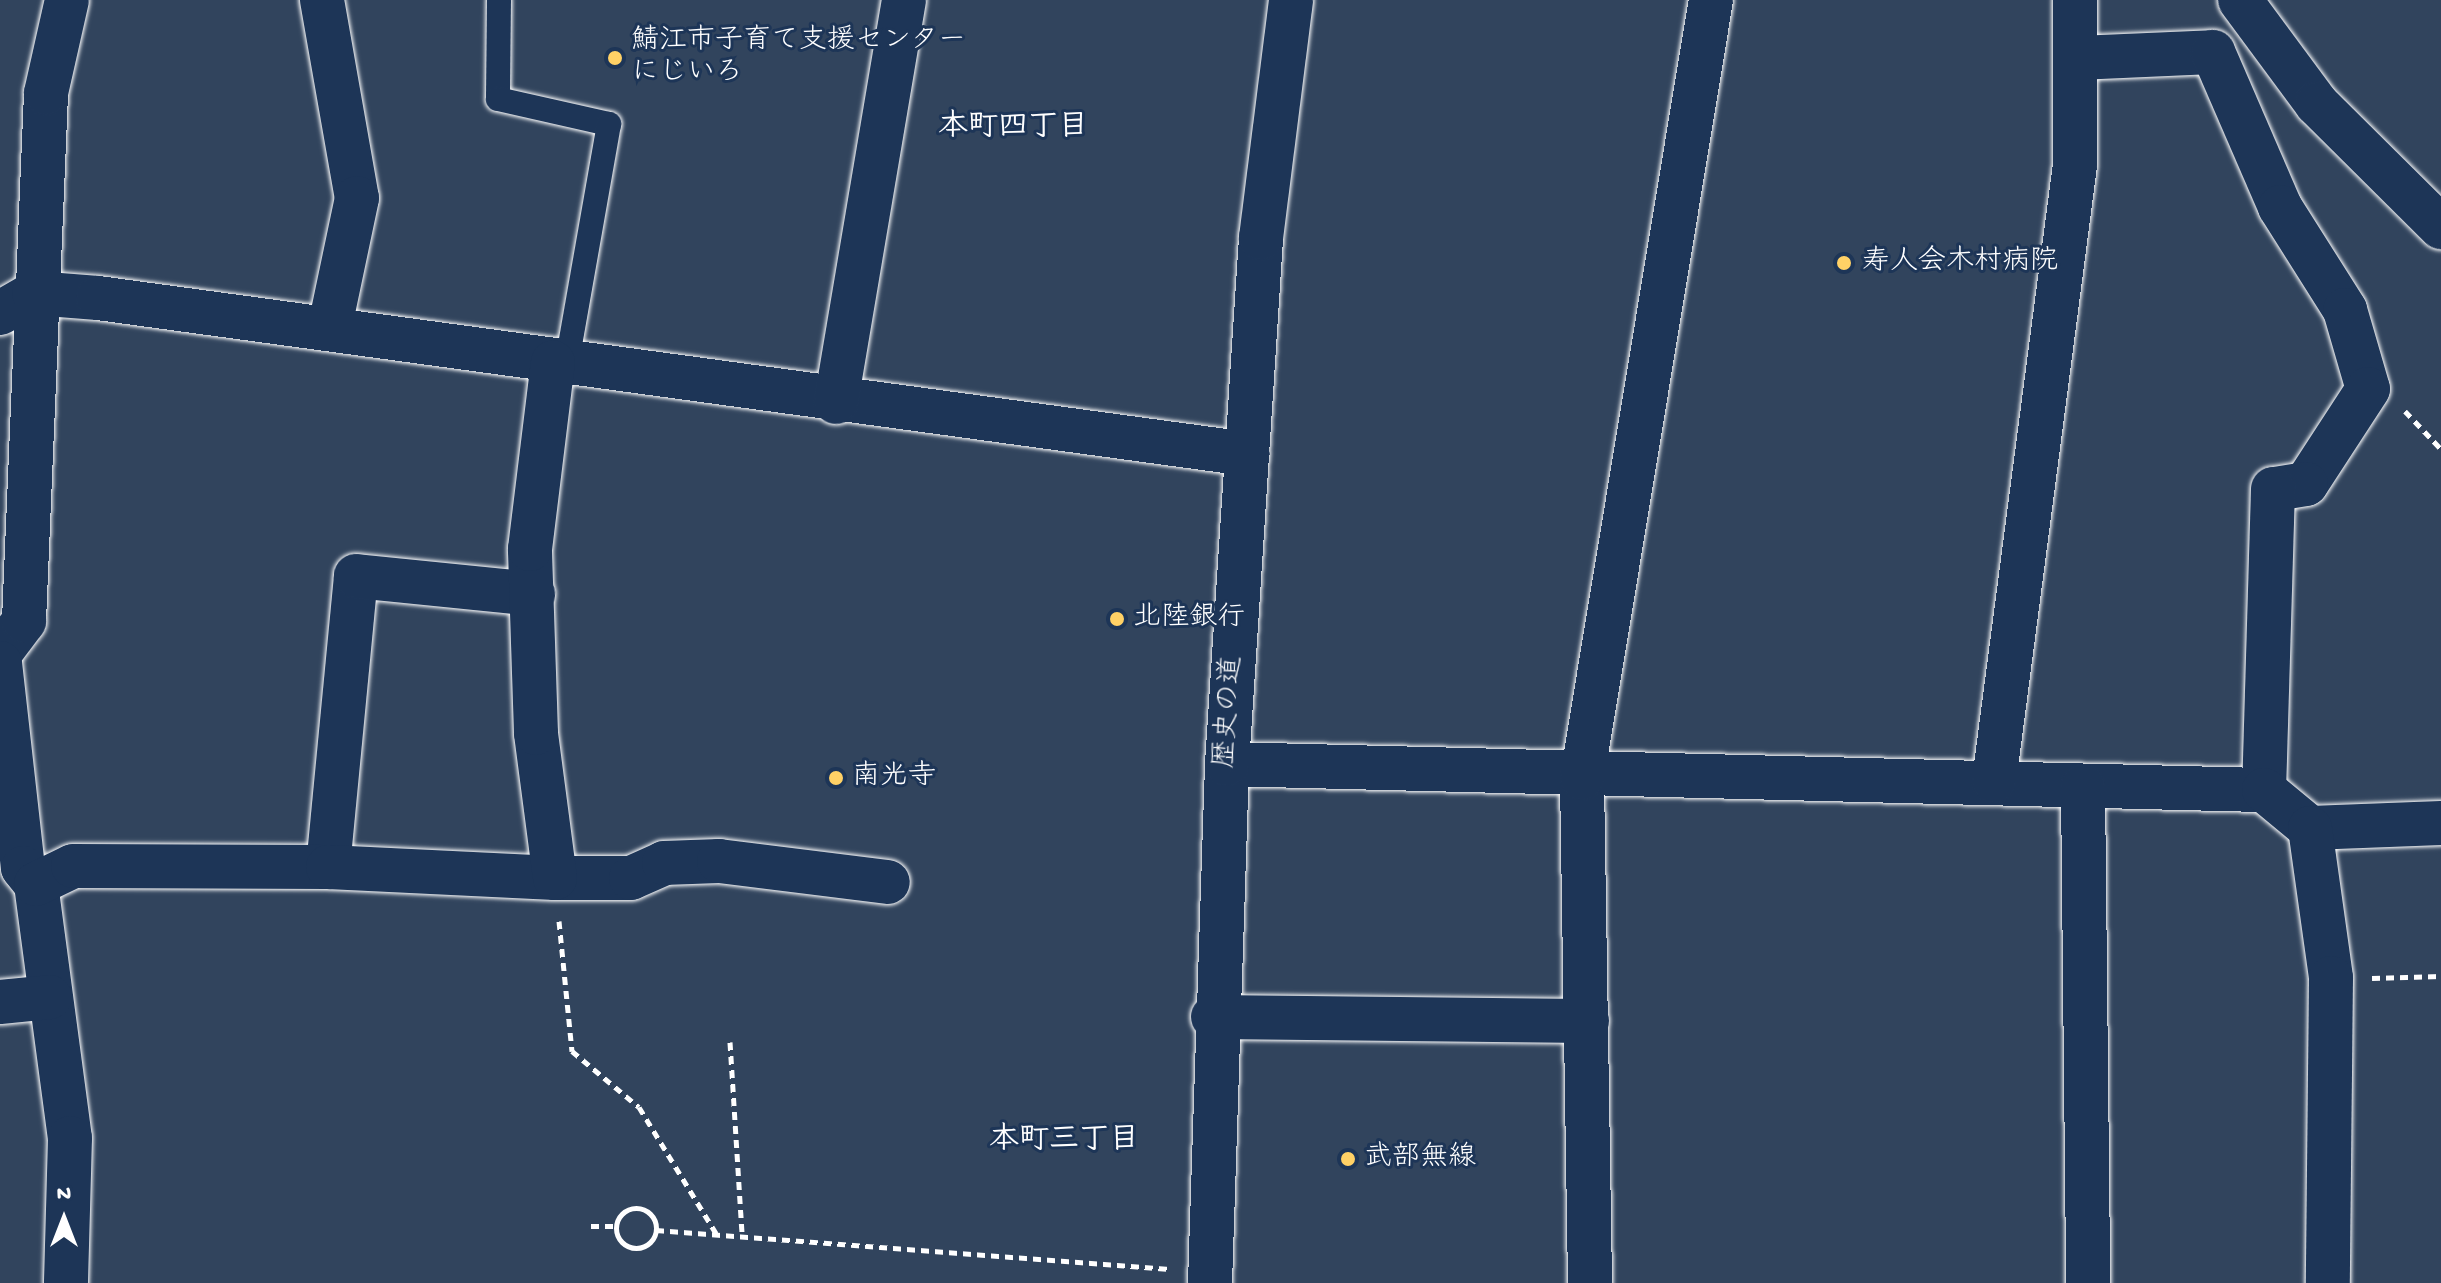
<!DOCTYPE html>
<meta charset="utf-8">
<style>
body{margin:0}
#map{position:relative;width:2441px;height:1283px;overflow:hidden;background:#31445d;font-family:"Gochi Hand","Klee One",sans-serif}
div>[style]{position:absolute}
[style*='--x']{left:calc(var(--x)*1px);top:calc(var(--y)*1px);width:calc(var(--w)*1px);rotate:calc(var(--a)*1deg)}
.path>*{height:5px;margin-top:-2.5px;transform-origin:0;background:repeating-linear-gradient(90deg,#fff 0 8px,transparent 0 14px)}
.path>.ring{margin:-2.5px;padding:0;box-sizing:content-box;background:none;border:5px solid #fff;border-radius:50%}
.roads{filter:drop-shadow(0 0 2px #fff) drop-shadow(0 0 2px #fff)}
.service>*{height:24px;margin:-12px;padding:0 12px;transform-origin:12px;border-radius:12px;background:#1d3557}
.minor>*{height:44px;margin:-22px;padding:0 22px;transform-origin:22px;border-radius:22px;background:#1d3557}
.tertiary>*{height:44px;margin:-22px;padding:0 22px;transform-origin:22px;border-radius:22px;background:#1d3557}
.dots>*{width:22px;height:22px;translate:-50% -50%;box-sizing:border-box;border:4px solid #1d3557;border-radius:50%}
span{translate:-50% -50%;white-space:nowrap;text-align:center;line-height:1.15;-webkit-text-stroke:6px #1d3557;paint-order:stroke}
.poi-label{font-size:28px;color:#fff}
.left{translate:0 -50%;text-align:left}
.street-label{font-size:28px;color:#fff}
.neighbourhood-label{font-size:30px;color:#fff;font-weight:700}
.north{position:absolute;left:24px;top:1179px;width:80px;height:80px;-webkit-text-stroke:6px #1d3557;paint-order:stroke;rotate:0deg;font-size:22px;font-weight:700;line-height:32px;text-align:center;color:#fff}
.north::after{content:'';display:block;margin:auto;width:28px;height:36px;background:#fff;clip-path:polygon(50% 0,100% 100%,50% 72%,0 100%)}
</style>
<div id="map">
<div class="path">
<div style="--x:2405;--y:411;--w:52;--a:46.5"></div>
<div style="--x:559;--y:921;--w:131;--a:84.3"></div>
<div style="--x:572;--y:1051;--w:87;--a:39.9"></div>
<div style="--x:639;--y:1107;--w:148;--a:58.6"></div>
<div style="--x:2372;--y:978;--w:69;--a:-1.7"></div>
<div style="--x:730;--y:1042;--w:193;--a:86.4"></div>
<div class="ring" style="left:616px;top:1208px;width:35px;height:35px"></div>
<div style="--x:591;--y:1226;--w:24;--a:0"></div>
<div style="--x:656;--y:1230;--w:515;--a:4.34"></div>
</div>
<div class="roads">
<div class="service">
<div style="--x:499;--y:0;--w:99;--a:90.6"></div>
<div style="--x:498;--y:99;--w:114;--a:12.7"></div>
<div style="--x:609;--y:124;--w:243;--a:100"></div>
</div>
<div class="minor">
<div style="--x:322;--y:0;--w:201;--a:80"></div>
<div style="--x:357;--y:198;--w:131;--a:101.9"></div>
<div style="--x:2240;--y:0;--w:129;--a:53.5"></div>
<div style="--x:2317;--y:104;--w:175;--a:44.8"></div>
<div style="--x:2077;--y:58;--w:136;--a:-2.5"></div>
<div style="--x:2213;--y:52;--w:169;--a:66.6"></div>
<div style="--x:2280;--y:207;--w:122;--a:57.7"></div>
<div style="--x:2345;--y:310;--w:82;--a:73.8"></div>
<div style="--x:2368;--y:389;--w:113;--a:123.1"></div>
<div style="--x:2306;--y:484;--w:33;--a:171"></div>
<div style="--x:2273;--y:489;--w:301;--a:91.7"></div>
<div style="--x:0;--y:313;--w:39;--a:-30"></div>
<div style="--x:34;--y:293;--w:64;--a:4.5"></div>
<div style="--x:98;--y:298;--w:1160;--a:7.73"></div>
<div style="--x:836;--y:402;--w:408;--a:-80.4"></div>
<div style="--x:0;--y:653;--w:40;--a:-53"></div>
<div style="--x:24;--y:621;--w:528;--a:-87.61"></div>
<div style="--x:46;--y:93;--w:95;--a:-77.3"></div>
<div style="--x:0;--y:663;--w:206;--a:83.6"></div>
<div style="--x:23;--y:868;--w:21;--a:51"></div>
<div style="--x:36;--y:884;--w:256;--a:82.4"></div>
<div style="--x:70;--y:1138;--w:145;--a:91.6"></div>
<div style="--x:1227;--y:764;--w:1037;--a:1.44"></div>
<div style="--x:2264;--y:790;--w:60;--a:39.6"></div>
<div style="--x:2310;--y:828;--w:131;--a:-2.2"></div>
<div style="--x:1994;--y:781;--w:621;--a:-82.51"></div>
<div style="--x:2075;--y:165;--w:165;--a:-90"></div>
<div style="--x:2083;--y:786;--w:497;--a:89.4"></div>
<div style="--x:2310;--y:828;--w:151;--a:82"></div>
<div style="--x:2331;--y:978;--w:305;--a:90.6"></div>
<div style="--x:328;--y:867;--w:292;--a:-84.5"></div>
<div style="--x:356;--y:576;--w:178;--a:5.8"></div>
<div style="--x:555;--y:878;--w:76;--a:0"></div>
<div style="--x:631;--y:878;--w:36;--a:-24"></div>
<div style="--x:664;--y:863;--w:55;--a:-2.1"></div>
<div style="--x:719;--y:861;--w:170;--a:7.1"></div>
<div style="--x:36;--y:884;--w:41;--a:-25.9"></div>
<div style="--x:73;--y:866;--w:255;--a:0.2"></div>
<div style="--x:328;--y:867;--w:227;--a:2.8"></div>
<div style="--x:555;--y:878;--w:146;--a:-97.5"></div>
<div style="--x:536;--y:733;--w:184;--a:-91.9"></div>
<div style="--x:530;--y:549;--w:188;--a:-83"></div>
<div style="--x:0;--y:1002;--w:50;--a:-5.7"></div>
<div style="--x:1213;--y:1017;--w:374;--a:0.6"></div>
<div style="--x:1590;--y:1283;--w:505;--a:-90.91"></div>
<div style="--x:1582;--y:778;--w:789;--a:-80.59"></div>
</div>
<div class="tertiary">
<div style="--x:1210;--y:1283;--w:519;--a:-88.12"></div>
<div style="--x:1227;--y:764;--w:527;--a:-86.3"></div>
<div style="--x:1261;--y:238;--w:240;--a:-82.8"></div>
</div>
</div>
<div class="dots">
<div style="left:615px;top:58px;background:#ffd166"></div>
<div style="left:1844px;top:263px;background:#ffd166"></div>
<div style="left:1117px;top:619px;background:#ffd166"></div>
<div style="left:836px;top:778px;background:#ffd166"></div>
<div style="left:1348px;top:1159px;background:#ffd166"></div>
</div>
<div class="poi-label">
<span class="left" style="left:631px;top:58px">鯖江市子育て支援センター<br>にじいろ</span>
<span class="left" style="left:1862px;top:263px">寿人会木村病院</span>
<span class="left" style="left:1133px;top:619px">北陸銀行</span>
<span class="left" style="left:852px;top:778px">南光寺</span>
<span class="left" style="left:1364px;top:1159px">武部無線</span>
</div>
<div class="street-label">
<span style="left:1230px;top:712px;rotate:-86deg">歴史の道</span>
</div>
<div class="neighbourhood-label">
<span style="left:1013px;top:129px">本町四丁目</span>
<span style="left:1064px;top:1142px">本町三丁目</span>
</div>
<div class="north">N</div>
</div>
